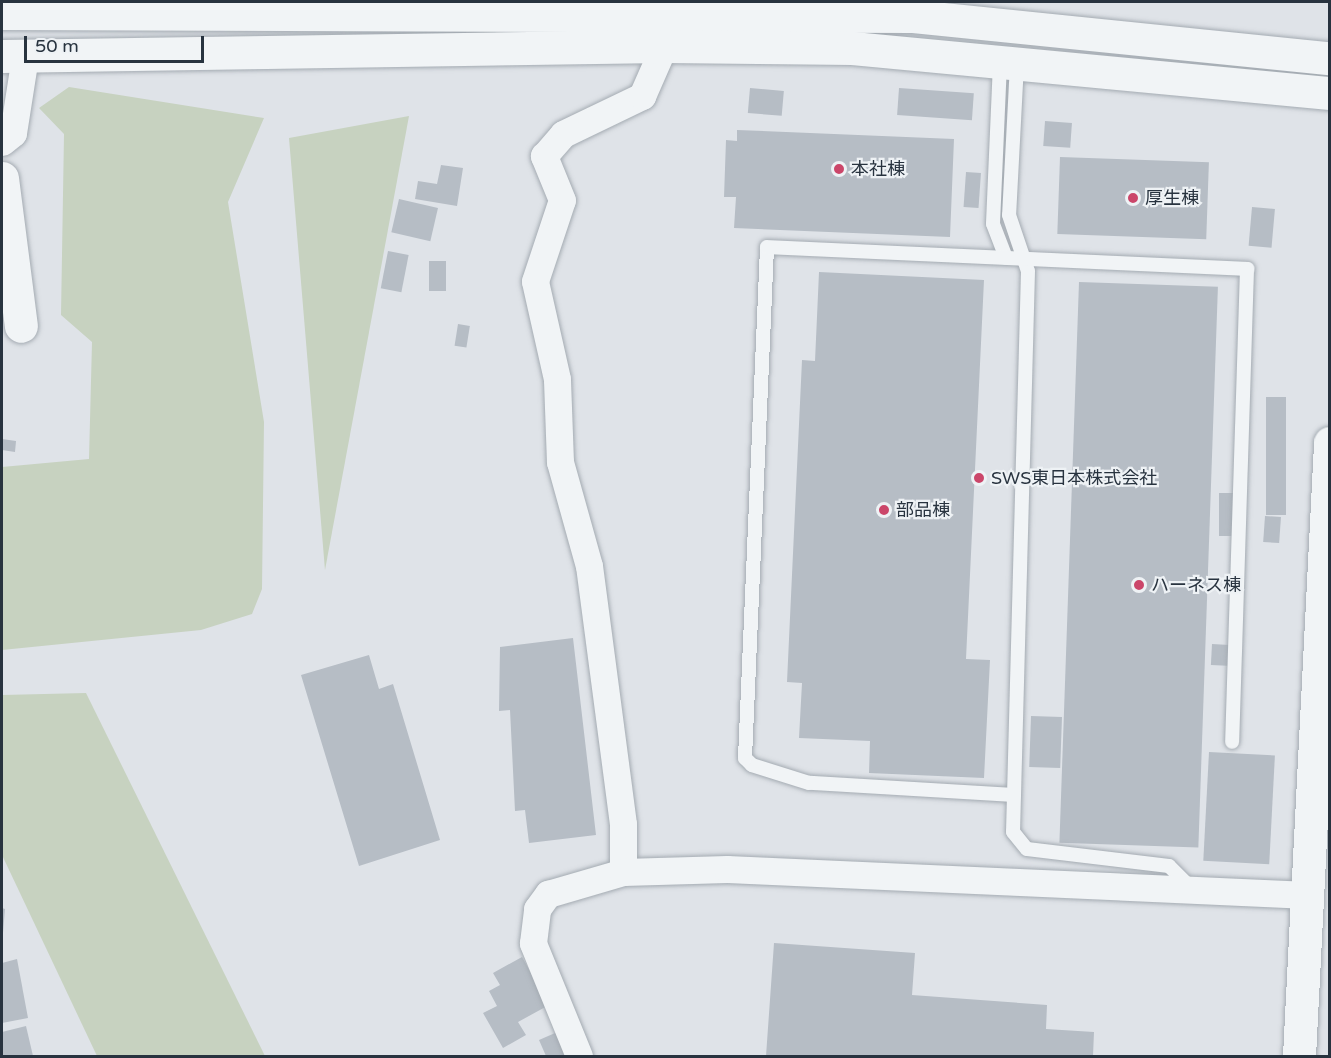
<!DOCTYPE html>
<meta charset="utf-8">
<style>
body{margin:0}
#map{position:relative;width:1331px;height:1058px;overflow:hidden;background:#dfe3e8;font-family:"Varela Round","Noto Sans JP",sans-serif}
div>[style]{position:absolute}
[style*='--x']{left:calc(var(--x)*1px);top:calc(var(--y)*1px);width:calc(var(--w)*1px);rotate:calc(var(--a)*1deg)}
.green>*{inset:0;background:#c7d2c0}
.building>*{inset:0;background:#b6bdc5;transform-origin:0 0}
.roads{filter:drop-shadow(0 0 2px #a4abb2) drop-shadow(0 0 2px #a4abb2)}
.service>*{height:14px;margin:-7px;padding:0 7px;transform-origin:7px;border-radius:7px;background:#f1f4f6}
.minor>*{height:27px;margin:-13.5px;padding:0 13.5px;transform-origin:13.5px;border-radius:13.5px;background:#f1f4f6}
.tertiary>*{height:33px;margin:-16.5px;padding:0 16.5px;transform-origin:16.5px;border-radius:16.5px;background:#f1f4f6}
.dots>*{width:16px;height:16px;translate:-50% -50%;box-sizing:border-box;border:3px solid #eef2f5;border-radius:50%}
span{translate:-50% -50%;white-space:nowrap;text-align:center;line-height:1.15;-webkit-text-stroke:4.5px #eef2f5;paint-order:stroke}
.poi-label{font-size:18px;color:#28333f}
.left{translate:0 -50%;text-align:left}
.frame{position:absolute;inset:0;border:3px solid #28333f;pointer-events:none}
.scale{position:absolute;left:24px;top:36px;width:180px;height:27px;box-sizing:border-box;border:3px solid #28333f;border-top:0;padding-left:8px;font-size:18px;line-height:21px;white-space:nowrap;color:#28333f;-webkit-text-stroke:4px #eef2f5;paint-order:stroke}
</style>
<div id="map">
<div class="green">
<div style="clip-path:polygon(69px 87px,264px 118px,228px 202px,264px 422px,262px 589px,252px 614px,201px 630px,2px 650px,2px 467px,89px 459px,92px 342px,61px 315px,64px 134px,39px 108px)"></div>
<div style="clip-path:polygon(409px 116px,325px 570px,289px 138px)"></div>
<div style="clip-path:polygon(86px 693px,265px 1056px,97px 1056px,2px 855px,2px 695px)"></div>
</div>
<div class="building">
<div style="left:750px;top:88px;width:34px;height:25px;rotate:5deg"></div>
<div style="left:899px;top:88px;width:75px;height:27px;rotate:4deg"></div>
<div style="left:1045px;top:121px;width:27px;height:25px;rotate:4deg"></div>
<div style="clip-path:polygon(737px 130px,954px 139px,950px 237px,734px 228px,736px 197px,724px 197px,726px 140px,737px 141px)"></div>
<div style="left:1060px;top:157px;width:149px;height:77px;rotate:2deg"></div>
<div style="clip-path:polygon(441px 165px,463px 168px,457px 206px,415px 199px,418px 181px,437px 184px)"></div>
<div style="left:966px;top:172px;width:15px;height:35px;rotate:4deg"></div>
<div style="left:399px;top:199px;width:40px;height:34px;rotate:13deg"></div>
<div style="left:1252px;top:207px;width:23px;height:39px;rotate:5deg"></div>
<div style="left:388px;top:251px;width:21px;height:38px;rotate:11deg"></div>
<div style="left:429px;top:261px;width:17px;height:30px"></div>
<div style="clip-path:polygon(819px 272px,984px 280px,966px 659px,990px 660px,984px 778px,869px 773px,870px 741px,799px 738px,802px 683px,787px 682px,802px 360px,815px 361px)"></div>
<div style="left:1079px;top:282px;width:139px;height:561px;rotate:2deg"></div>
<div style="left:458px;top:324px;width:12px;height:22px;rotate:9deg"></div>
<div style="left:1266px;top:397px;width:20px;height:118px"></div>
<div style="clip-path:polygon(2px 439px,16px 441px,15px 452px,2px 450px)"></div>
<div style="left:1219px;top:493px;width:16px;height:43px"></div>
<div style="left:1265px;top:516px;width:16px;height:26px;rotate:4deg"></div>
<div style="clip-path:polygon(573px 638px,596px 835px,529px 843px,525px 810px,515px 811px,510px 710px,499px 711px,500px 647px)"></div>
<div style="left:1212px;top:644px;width:22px;height:21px;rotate:3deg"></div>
<div style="clip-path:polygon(369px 655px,379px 689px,393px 684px,440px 840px,359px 866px,301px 675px)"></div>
<div style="left:1031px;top:716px;width:31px;height:51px;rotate:2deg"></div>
<div style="left:1209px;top:752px;width:66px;height:109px;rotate:3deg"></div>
<div style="clip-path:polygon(2px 908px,5px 909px,3px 933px,2px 933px)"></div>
<div style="clip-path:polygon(774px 943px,915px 953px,912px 995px,1047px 1005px,1046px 1029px,1094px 1032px,1093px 1056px,766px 1056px)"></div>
<div style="clip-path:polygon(522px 957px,549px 1005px,518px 1022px,526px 1035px,503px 1048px,483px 1013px,497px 1006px,489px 991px,500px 985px,493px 973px)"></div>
<div style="clip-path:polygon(17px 959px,28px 1018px,2px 1023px,2px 963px)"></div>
<div style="clip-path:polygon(26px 1026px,33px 1056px,2px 1056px,2px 1032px)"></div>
<div style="clip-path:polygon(562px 1030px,573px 1056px,546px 1056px,539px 1040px)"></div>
</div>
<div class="roads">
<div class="service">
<div style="--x:1000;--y:63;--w:161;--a:92.5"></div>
<div style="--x:993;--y:224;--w:36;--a:69"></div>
<div style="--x:1017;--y:64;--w:151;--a:93"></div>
<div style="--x:1009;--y:215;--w:59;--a:71.3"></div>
<div style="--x:1028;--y:271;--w:561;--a:91.53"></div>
<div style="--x:1013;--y:832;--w:22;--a:51"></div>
<div style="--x:1027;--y:849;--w:143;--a:6.8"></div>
<div style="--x:1169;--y:866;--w:34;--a:45"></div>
<div style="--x:1014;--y:795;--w:205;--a:-176.6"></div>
<div style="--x:809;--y:783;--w:60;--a:-162.5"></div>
<div style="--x:752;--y:765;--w:10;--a:-135"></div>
<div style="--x:745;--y:758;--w:511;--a:-87.53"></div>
<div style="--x:767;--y:247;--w:481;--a:2.6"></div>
<div style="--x:1247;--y:269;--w:473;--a:91.8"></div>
</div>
<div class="minor">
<div style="--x:2;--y:142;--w:14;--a:-39"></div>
<div style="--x:13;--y:133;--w:78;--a:-81.1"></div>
<div style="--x:623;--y:872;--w:48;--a:-90"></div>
<div style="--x:623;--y:824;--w:260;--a:-97.5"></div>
<div style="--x:589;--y:566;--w:108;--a:-105.6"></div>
<div style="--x:560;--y:462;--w:83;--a:-92.1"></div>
<div style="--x:557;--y:379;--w:100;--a:-102.7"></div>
<div style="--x:535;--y:281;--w:85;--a:-71.6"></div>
<div style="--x:562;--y:200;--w:48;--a:-112.2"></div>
<div style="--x:544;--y:156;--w:29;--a:-49"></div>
<div style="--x:563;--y:134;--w:88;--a:-25.7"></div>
<div style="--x:642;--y:96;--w:55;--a:-66.3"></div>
<div style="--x:579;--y:1056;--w:122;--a:-112.2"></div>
<div style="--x:533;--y:943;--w:34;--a:-83"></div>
<div style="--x:537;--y:909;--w:19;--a:-54"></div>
<div style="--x:548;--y:894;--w:78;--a:-16.3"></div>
<div style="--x:623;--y:872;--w:104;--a:-1.7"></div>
<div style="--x:727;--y:869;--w:582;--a:2.56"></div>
</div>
<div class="tertiary">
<div style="--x:2;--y:13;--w:911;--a:0.19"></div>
<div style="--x:913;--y:16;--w:419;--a:5.8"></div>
<div style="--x:2;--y:56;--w:662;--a:-0.87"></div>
<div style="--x:664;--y:46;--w:188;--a:0.6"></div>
<div style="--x:852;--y:48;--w:480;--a:5.4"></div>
<div style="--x:2;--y:178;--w:149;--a:82.7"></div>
<div style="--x:1299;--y:1056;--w:614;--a:-87.1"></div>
</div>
</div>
<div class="dots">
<div style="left:839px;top:169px;background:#cb466a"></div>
<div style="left:1133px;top:198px;background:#cb466a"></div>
<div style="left:979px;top:478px;background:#cb466a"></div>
<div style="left:884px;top:510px;background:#cb466a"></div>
<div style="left:1139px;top:585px;background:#cb466a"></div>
</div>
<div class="poi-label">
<span class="left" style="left:851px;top:169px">本社棟</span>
<span class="left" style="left:1145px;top:198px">厚生棟</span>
<span class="left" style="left:991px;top:478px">SWS東日本株式会社</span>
<span class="left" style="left:896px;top:510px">部品棟</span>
<span class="left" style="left:1151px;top:585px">ハーネス棟</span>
</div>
<div class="frame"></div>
<div class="scale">50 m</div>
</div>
